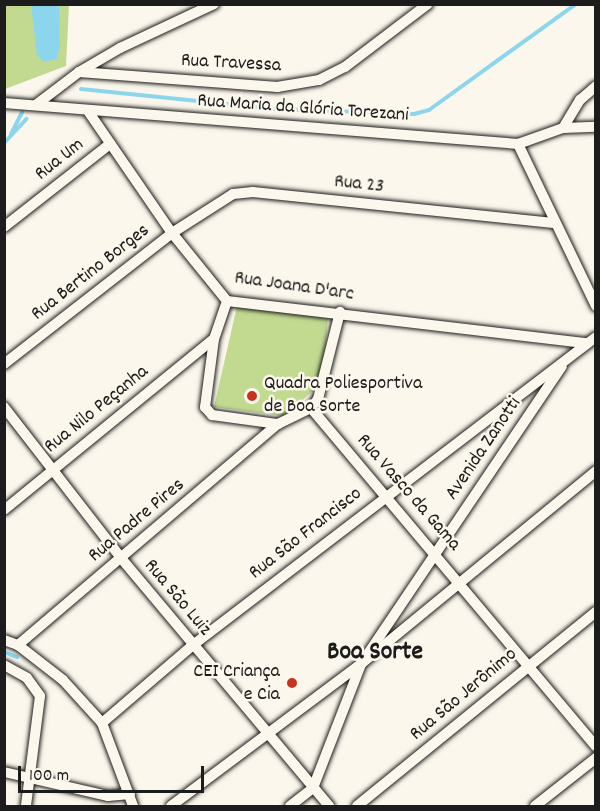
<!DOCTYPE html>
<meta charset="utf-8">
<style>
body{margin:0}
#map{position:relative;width:600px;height:811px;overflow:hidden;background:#fbf7ec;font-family:Dekko,sans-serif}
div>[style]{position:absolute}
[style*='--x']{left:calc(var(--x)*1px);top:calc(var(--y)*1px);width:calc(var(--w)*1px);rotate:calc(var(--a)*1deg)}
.green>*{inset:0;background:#c2da90}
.water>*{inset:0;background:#8cd6ed}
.stream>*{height:4px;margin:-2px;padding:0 2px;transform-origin:2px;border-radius:2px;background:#8cd6ed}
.roads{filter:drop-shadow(0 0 2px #1c1c1c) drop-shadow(0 0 2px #1c1c1c)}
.minor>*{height:10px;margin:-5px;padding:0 5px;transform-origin:5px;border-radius:5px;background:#fbf7ec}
.dots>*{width:16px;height:16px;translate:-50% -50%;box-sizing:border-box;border:3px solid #fbf7ec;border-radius:50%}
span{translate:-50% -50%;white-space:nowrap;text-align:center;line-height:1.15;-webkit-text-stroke:5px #fbf7ec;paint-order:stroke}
.street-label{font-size:20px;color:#1c1c1c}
.poi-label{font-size:20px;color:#1c1c1c}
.left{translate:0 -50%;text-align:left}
.right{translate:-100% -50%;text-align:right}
.district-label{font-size:26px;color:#1c1c1c;font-weight:700}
.frame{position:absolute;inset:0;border:6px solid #1c1c1c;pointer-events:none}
.scale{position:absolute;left:18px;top:766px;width:186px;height:27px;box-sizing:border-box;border:3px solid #1c1c1c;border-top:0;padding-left:8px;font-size:18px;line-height:21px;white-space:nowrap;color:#1c1c1c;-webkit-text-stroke:4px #fbf7ec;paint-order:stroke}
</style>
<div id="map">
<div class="green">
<div style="clip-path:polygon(5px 5px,69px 5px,66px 66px,5px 89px)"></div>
<div style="clip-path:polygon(237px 306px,328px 317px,322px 383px,284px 416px,214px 407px)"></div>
</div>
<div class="water">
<div style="clip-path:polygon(31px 5px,59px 5px,60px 45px,57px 59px,44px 62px,37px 55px)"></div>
</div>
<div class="stream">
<div style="--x:81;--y:89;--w:194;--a:5.9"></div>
<div style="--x:274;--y:109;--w:140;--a:2"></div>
<div style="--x:414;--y:114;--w:16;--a:-15"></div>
<div style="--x:429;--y:110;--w:181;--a:-35.8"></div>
<div style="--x:11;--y:134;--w:25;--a:-63"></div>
<div style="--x:4;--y:143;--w:33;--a:-47"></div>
<div style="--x:4;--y:652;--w:14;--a:21"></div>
</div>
<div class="roads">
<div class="minor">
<div style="--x:79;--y:72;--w:199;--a:4.3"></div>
<div style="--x:277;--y:87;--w:43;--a:-9.5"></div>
<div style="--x:319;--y:80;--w:29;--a:-27"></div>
<div style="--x:345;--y:67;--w:104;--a:-37.2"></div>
<div style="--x:4;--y:103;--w:516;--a:4.56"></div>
<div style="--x:518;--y:144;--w:48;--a:-19.6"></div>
<div style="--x:563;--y:128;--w:33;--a:-2"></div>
<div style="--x:37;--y:104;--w:53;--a:-37.3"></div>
<div style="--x:79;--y:72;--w:48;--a:-30.3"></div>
<div style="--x:120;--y:48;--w:104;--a:-25.1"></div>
<div style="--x:88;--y:111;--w:148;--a:55.5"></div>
<div style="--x:172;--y:233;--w:87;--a:51"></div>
<div style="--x:227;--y:301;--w:362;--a:6.7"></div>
<div style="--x:563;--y:128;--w:33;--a:-59"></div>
<div style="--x:580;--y:100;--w:21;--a:-41"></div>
<div style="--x:518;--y:144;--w:180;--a:64.3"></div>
<div style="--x:4;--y:227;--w:135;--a:-38.1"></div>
<div style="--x:227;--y:301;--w:40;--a:108.9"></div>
<div style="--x:214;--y:339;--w:69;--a:97.5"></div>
<div style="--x:205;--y:407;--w:11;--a:49"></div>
<div style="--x:212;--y:415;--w:67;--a:7.8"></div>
<div style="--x:278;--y:424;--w:37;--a:-26"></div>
<div style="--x:311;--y:408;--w:11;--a:-52"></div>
<div style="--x:318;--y:399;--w:90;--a:-75.8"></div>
<div style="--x:4;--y:364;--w:213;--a:-37.9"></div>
<div style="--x:172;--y:233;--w:72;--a:-32.6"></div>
<div style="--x:233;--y:194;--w:20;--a:-6"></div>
<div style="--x:253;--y:192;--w:302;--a:5.9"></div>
<div style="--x:4;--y:407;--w:191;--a:52.2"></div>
<div style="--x:121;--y:558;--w:324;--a:50"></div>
<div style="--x:311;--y:408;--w:442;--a:49.9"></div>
<div style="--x:4;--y:510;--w:271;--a:-39.2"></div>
<div style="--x:4;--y:640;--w:15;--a:20"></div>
<div style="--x:18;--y:645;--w:57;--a:37.9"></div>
<div style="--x:63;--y:680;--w:58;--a:47.8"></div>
<div style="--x:102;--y:723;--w:89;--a:69.5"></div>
<div style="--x:18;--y:645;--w:341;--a:-40.4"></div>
<div style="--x:4;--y:665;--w:26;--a:29"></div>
<div style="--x:27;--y:678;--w:22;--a:54"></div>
<div style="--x:40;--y:696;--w:111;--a:97.3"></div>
<div style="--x:102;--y:723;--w:120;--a:-40.6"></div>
<div style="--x:193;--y:645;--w:507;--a:-37.39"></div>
<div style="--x:4;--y:772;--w:107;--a:13"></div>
<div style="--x:108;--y:796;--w:22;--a:-5"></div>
<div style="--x:171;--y:806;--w:237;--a:-36.8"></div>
<div style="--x:361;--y:664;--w:304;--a:-39.4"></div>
<div style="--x:290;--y:806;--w:29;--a:-38"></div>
<div style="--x:313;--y:788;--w:133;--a:-68.8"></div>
<div style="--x:361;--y:664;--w:359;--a:-56"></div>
<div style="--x:357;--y:806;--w:308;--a:-39.1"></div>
<div style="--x:535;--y:806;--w:78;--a:-38.2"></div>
</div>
</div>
<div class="dots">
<div style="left:252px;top:396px;background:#c8321e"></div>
<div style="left:292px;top:683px;background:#c8321e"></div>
</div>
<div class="street-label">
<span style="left:231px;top:64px;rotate:3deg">Rua Travessa</span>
<span style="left:303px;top:109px;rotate:4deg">Rua Maria da Glória Torezani</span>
<span style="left:60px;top:160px;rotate:-38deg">Rua Um</span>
<span style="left:359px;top:185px;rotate:6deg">Rua 23</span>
<span style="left:91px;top:273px;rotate:-38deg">Rua Bertino Borges</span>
<span style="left:294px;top:287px;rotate:8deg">Rua Joana D'arc</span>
<span style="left:97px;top:410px;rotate:-39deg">Rua Nilo Peçanha</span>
<span style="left:484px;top:449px;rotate:-56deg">Avenida Zanotti</span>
<span style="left:408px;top:493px;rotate:49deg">Rua Vasco da Gama</span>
<span style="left:137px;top:521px;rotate:-40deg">Rua Padre Pires</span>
<span style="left:306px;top:534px;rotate:-38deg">Rua São Francisco</span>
<span style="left:177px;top:598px;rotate:50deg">Rua São Luiz</span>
<span style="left:464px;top:695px;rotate:-40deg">Rua São Jerônimo</span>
</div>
<div class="poi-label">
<span class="left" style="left:264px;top:396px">Quadra Poliesportiva<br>de Boa Sorte</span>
<span class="right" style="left:280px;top:684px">CEI Criança<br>e Cia</span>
</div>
<div class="district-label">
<span style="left:375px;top:653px">Boa Sorte</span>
</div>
<div class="frame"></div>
<div class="scale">100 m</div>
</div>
